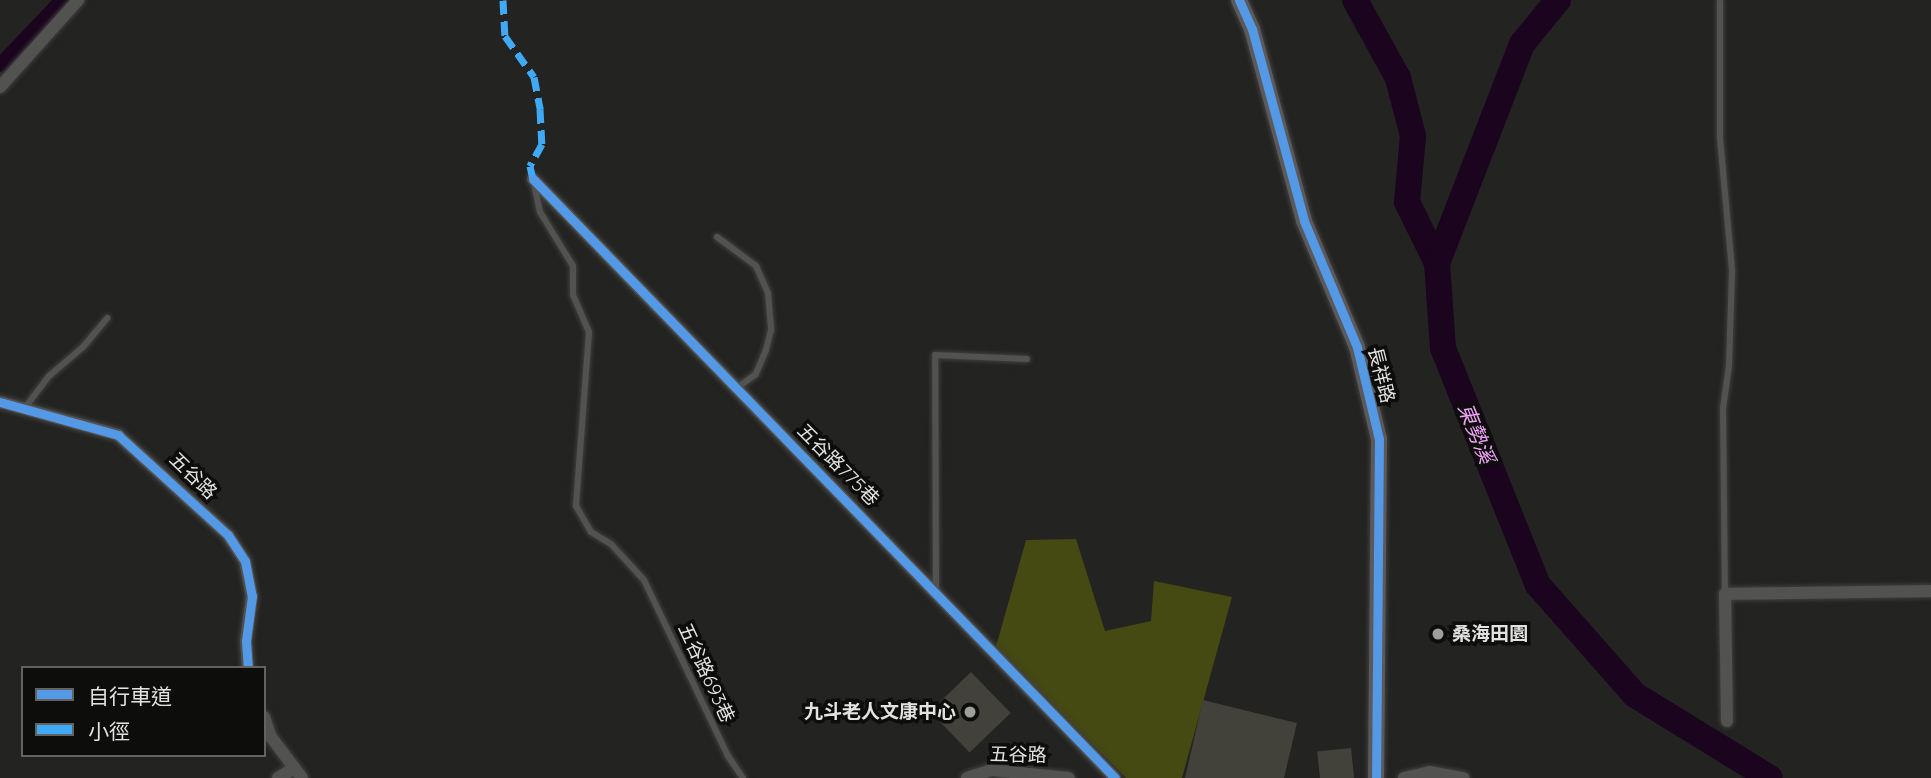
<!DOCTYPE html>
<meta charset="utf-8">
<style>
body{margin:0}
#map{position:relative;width:1931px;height:778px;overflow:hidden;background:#232322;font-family:Quicksand,"Noto Sans TC",sans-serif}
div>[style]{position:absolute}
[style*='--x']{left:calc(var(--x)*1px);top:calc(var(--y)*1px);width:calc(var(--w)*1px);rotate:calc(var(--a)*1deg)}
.green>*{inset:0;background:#454912}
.canal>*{height:14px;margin:-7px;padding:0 7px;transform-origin:7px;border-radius:7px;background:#1b041d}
.river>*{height:26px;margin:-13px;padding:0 13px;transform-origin:13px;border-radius:13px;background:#1b041d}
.building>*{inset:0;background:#42423a;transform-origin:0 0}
.roads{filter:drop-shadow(0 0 2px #3f3f3f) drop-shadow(0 0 2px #3f3f3f)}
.lane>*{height:6px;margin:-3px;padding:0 3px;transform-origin:3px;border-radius:3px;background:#525251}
.street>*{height:12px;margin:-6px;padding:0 6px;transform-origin:6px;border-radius:6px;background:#525251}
.secondary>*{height:16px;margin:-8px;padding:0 8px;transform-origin:8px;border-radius:8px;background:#5b595b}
.quiet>*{height:7px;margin-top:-3.5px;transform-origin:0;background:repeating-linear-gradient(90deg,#3fa9f5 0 14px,transparent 0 21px)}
.cycleway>*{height:9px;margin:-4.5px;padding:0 4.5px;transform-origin:4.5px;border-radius:4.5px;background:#5399e6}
.dots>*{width:19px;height:19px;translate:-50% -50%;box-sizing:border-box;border:4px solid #0d0d0c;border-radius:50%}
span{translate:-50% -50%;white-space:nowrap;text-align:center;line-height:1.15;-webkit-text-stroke:7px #0d0d0c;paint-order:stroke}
.street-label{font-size:19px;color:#e2e3e1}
.poi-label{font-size:19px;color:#e2e3e1;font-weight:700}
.left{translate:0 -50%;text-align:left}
.right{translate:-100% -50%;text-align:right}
.water-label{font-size:21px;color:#f1a1f8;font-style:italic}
.legend{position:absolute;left:21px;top:666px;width:245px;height:91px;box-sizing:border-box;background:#0d0d0c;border:2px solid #626361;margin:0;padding:9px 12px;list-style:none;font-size:21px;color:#e2e3e1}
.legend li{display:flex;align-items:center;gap:14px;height:35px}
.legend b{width:35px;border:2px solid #626361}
</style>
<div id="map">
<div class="green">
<div style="clip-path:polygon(1076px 539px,1105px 631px,1151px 621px,1154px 581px,1232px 597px,1182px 778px,1126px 778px,995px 650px,1026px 540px)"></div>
</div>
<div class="canal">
<div style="--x:0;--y:65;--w:90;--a:-46.4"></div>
</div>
<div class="river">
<div style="--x:1355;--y:0;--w:89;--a:61.1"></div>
<div style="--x:1398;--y:78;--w:60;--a:75.5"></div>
<div style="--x:1413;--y:136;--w:66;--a:95.2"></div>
<div style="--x:1407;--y:202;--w:68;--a:63.8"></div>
<div style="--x:1558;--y:0;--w:57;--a:129.3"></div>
<div style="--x:1522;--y:44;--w:235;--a:111.2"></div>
<div style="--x:1437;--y:263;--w:85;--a:86"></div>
<div style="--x:1443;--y:348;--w:255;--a:68.2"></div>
<div style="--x:1538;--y:585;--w:147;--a:48.6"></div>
<div style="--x:1635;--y:695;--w:158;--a:31.6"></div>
</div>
<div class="building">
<div style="left:971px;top:672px;width:57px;height:57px;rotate:46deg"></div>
<div style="clip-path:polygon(1203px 700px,1297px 723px,1284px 778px,1185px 778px)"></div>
<div style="left:1351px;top:748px;width:30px;height:34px;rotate:84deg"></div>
</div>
<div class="roads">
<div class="lane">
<div style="--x:1720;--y:0;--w:138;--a:90"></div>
<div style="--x:1720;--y:138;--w:134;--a:84.8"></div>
<div style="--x:1732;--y:271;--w:95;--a:91.8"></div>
<div style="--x:1729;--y:366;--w:42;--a:98.1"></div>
<div style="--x:1723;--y:408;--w:186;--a:89.4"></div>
<div style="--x:534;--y:184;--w:29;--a:78"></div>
<div style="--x:540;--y:212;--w:63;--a:58.6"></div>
<div style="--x:573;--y:266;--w:29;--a:90"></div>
<div style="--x:573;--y:295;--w:40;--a:66.6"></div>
<div style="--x:589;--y:332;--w:174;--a:94.3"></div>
<div style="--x:576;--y:506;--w:30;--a:60"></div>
<div style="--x:591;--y:532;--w:23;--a:31"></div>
<div style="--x:611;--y:544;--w:49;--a:47.5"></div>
<div style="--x:644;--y:580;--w:195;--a:64.5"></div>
<div style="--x:728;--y:756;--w:27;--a:56"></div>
<div style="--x:717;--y:237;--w:49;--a:36.6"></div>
<div style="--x:756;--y:266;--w:30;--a:66"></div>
<div style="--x:768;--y:293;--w:37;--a:85"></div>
<div style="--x:771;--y:330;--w:21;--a:104"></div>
<div style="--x:766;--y:350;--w:26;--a:113"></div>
<div style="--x:756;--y:374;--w:24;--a:144"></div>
<div style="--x:24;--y:409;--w:41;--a:-52.9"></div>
<div style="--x:49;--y:376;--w:45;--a:-40.5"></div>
<div style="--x:83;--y:347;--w:38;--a:-50"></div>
<div style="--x:936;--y:589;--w:234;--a:-90.2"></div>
<div style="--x:935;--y:355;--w:92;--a:2.5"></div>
</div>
<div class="street">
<div style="--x:0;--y:87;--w:117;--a:-48.1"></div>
<div style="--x:533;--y:179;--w:835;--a:45.82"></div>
<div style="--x:0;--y:402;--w:123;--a:15.6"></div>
<div style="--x:118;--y:435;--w:149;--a:42.3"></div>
<div style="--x:228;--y:535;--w:31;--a:57"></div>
<div style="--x:245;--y:561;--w:36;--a:79"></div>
<div style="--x:252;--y:596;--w:45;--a:97.6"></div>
<div style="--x:246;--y:641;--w:27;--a:86"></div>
<div style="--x:264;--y:717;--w:21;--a:71"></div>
<div style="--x:271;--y:737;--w:51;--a:52.9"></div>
<div style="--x:1727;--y:721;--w:127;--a:-90.9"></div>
<div style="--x:1725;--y:594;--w:206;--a:-0.8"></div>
<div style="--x:278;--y:778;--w:17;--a:-31"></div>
<div style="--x:967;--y:778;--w:25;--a:-18"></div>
<div style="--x:991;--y:770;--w:78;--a:5.9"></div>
<div style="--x:1404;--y:778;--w:26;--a:-13"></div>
<div style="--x:1429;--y:772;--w:35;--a:10"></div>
</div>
<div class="secondary">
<div style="--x:1239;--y:0;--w:32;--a:66"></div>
<div style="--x:1252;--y:29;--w:199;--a:74.8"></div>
<div style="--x:1304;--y:221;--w:137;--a:67.2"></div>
<div style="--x:1357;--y:347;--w:95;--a:76.6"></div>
<div style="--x:1379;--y:439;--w:339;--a:90.5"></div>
</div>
</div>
<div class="quiet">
<div style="--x:503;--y:0;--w:36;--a:87"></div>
<div style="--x:505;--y:36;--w:50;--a:54.7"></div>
<div style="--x:534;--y:77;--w:33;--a:79"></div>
<div style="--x:540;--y:109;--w:35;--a:87"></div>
<div style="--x:542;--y:144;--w:25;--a:119"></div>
<div style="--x:530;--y:166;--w:13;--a:77"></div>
</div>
<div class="cycleway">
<div style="--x:1239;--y:0;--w:32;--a:66"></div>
<div style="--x:1252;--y:29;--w:199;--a:74.8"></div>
<div style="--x:1304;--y:221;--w:137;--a:67.2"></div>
<div style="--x:1357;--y:347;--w:95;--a:76.6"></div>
<div style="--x:1379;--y:439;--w:339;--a:90.5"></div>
<div style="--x:533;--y:179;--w:835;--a:45.82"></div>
<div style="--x:0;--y:402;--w:123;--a:15.6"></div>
<div style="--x:118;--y:435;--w:149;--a:42.3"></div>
<div style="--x:228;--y:535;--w:31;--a:57"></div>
<div style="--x:245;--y:561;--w:36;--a:79"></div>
<div style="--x:252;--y:596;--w:45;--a:97.6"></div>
<div style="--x:246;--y:641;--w:27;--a:86"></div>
</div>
<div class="dots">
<div style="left:1438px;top:634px;background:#9fa09e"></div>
<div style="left:970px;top:712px;background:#9fa09e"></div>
</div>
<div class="street-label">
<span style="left:1381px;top:375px;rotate:76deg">長祥路</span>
<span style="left:838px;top:465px;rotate:45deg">五谷路775巷</span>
<span style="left:193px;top:476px;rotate:44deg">五谷路</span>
<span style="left:706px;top:673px;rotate:65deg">五谷路693巷</span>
<span style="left:1018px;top:755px;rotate:1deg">五谷路</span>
</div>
<div class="poi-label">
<span class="left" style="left:1452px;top:634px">桑海田園</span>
<span class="right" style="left:956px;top:712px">九斗老人文康中心</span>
</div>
<div class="water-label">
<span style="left:1477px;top:433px;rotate:68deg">東勢溪</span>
</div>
<ul class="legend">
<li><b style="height:9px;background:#5399e6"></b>自行車道</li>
<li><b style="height:9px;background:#3fa9f5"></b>小徑</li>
</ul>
</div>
